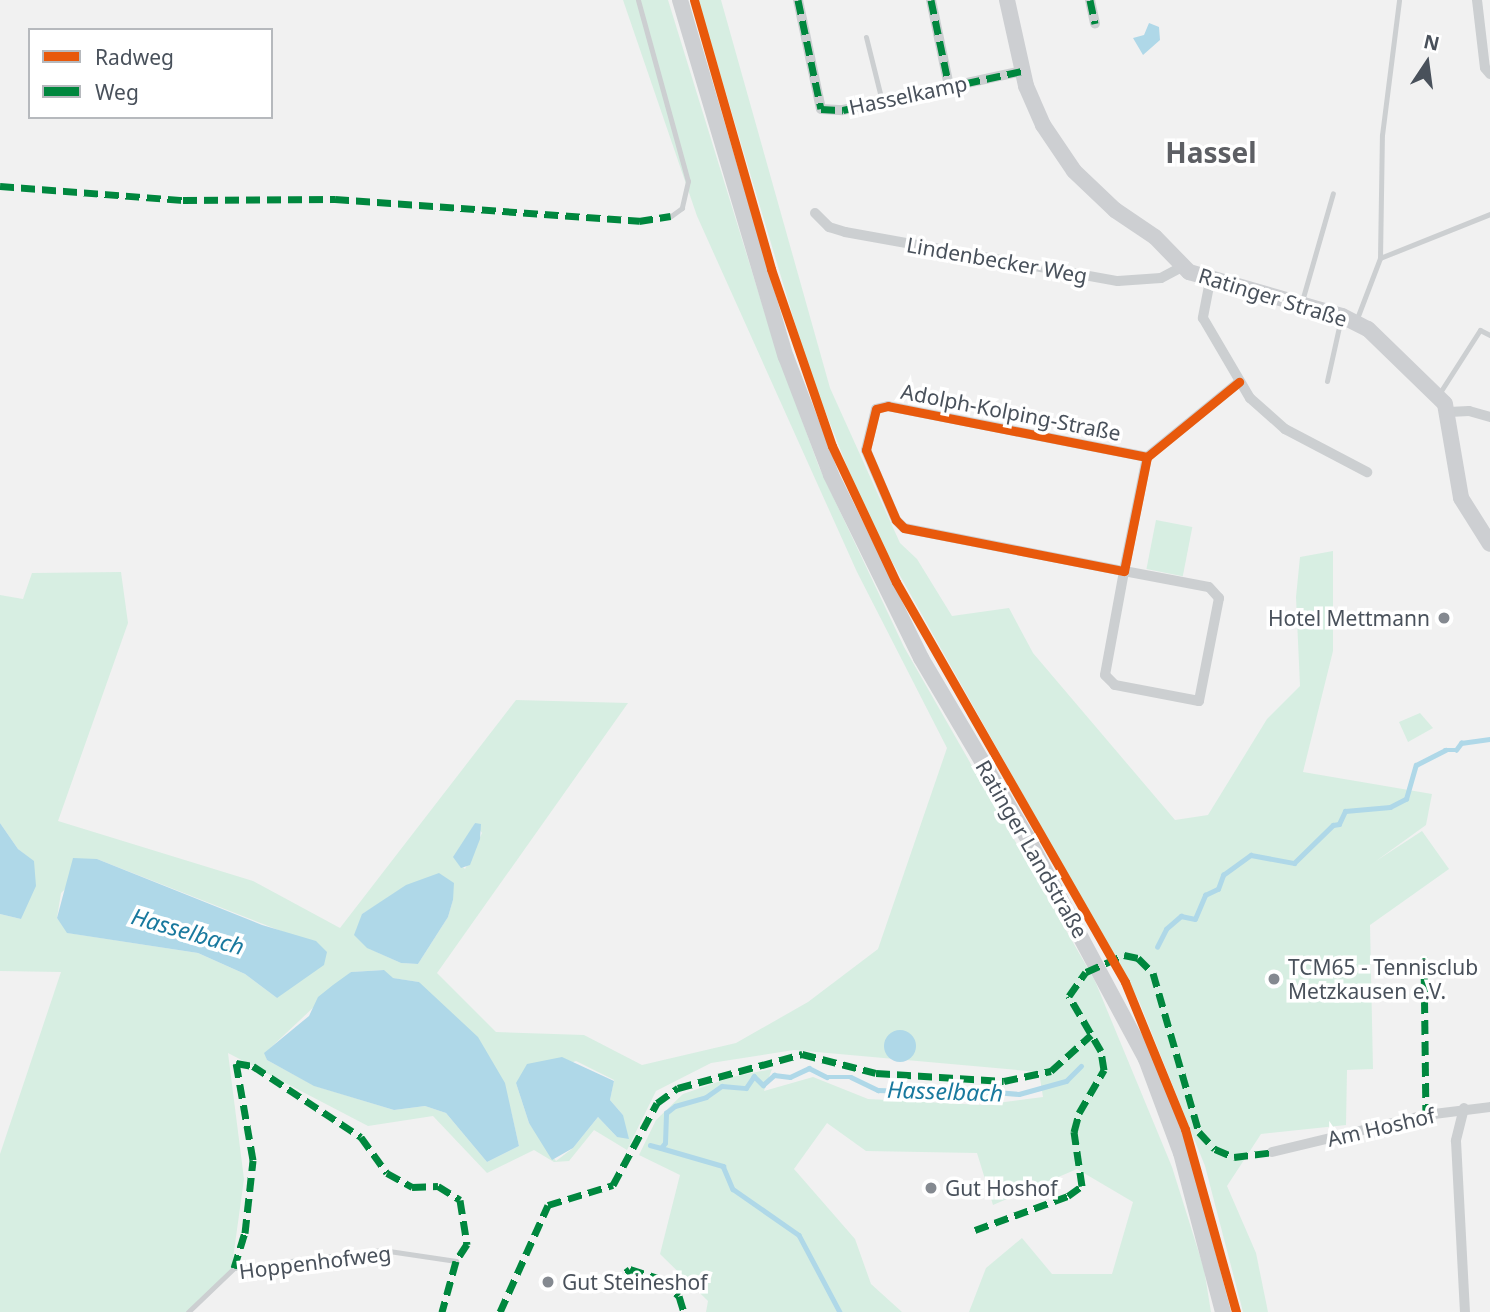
<!DOCTYPE html>
<meta charset="utf-8">
<style>
body{margin:0}
#map{position:relative;width:1490px;height:1312px;overflow:hidden;background:#f1f1f1;font-family:"Noto Sans",sans-serif}
div>[style]{position:absolute}
[style*='--x']{left:calc(var(--x)*1px);top:calc(var(--y)*1px);width:calc(var(--w)*1px);rotate:calc(var(--a)*1deg)}
.green>*{inset:0;background:#d7eee2;transform-origin:0 0}
.water>*{inset:0;background:#afd8e8}
.round{border-radius:50%}
.stream>*{height:4.5px;margin:-2.25px;padding:0 2.25px;transform-origin:2.25px;border-radius:2.25px;background:#afd8e8}
.lane>*{height:5px;margin:-2.5px;padding:0 2.5px;transform-origin:2.5px;border-radius:2.5px;background:#cccfd1}
.street>*{height:10px;margin:-5px;padding:0 5px;transform-origin:5px;border-radius:5px;background:#cccfd1}
.secondary>*{height:16px;margin:-8px;padding:0 8px;transform-origin:8px;border-radius:8px;background:#cdcfd2}
.quiet>*{height:7px;margin-top:-3.5px;transform-origin:0;background:repeating-linear-gradient(90deg,#00873e 0 14px,transparent 0 21px)}
.cycleway>*{height:9px;margin:-4.5px;padding:0 4.5px;transform-origin:4.5px;border-radius:4.5px;background:#e8590c}
.dots>*{width:19px;height:19px;translate:-50% -50%;box-sizing:border-box;border:4px solid #fff;border-radius:50%}
span{translate:-50% -50%;white-space:nowrap;text-align:center;line-height:1.15;-webkit-text-stroke:7px #fff;paint-order:stroke}
.street-label{font-size:21px;color:#49515b}
.poi-label{font-size:21px;color:#49515b}
.right{translate:-100% -50%;text-align:right}
.left{translate:0 -50%;text-align:left}
.water-label{font-size:23px;color:#19799e;font-style:italic}
.district-label{font-size:28px;color:#5d5f64;font-weight:700}
.legend{position:absolute;left:28px;top:28px;width:245px;height:91px;box-sizing:border-box;background:#fff;border:2px solid #b6b9bd;margin:0;padding:9px 12px;list-style:none;font-size:21px;color:#49515b}
.legend li{display:flex;align-items:center;gap:14px;height:35px}
.legend b{width:35px;border:2px solid #b6b9bd}
.north{position:absolute;left:1392px;top:28px;width:70px;height:70px;-webkit-text-stroke:5px #fff;paint-order:stroke;rotate:13deg;font-size:19px;font-weight:700;line-height:28px;text-align:center;color:#49515b}
.north::after{content:'';display:block;margin:auto;width:24px;height:32px;background:#49515b;clip-path:polygon(50% 0,100% 100%,50% 72%,0 100%)}
</style>
<div id="map">
<div class="green">
<div style="clip-path:polygon(evenodd,623px 0,668px 0,775px 346px,819px 467px,904px 647px,1095px 981px,1172px 1167px,1204px 1269px,1211px 1312px,969px 1312px,986px 1268px,1022px 1238px,1052px 1274px,1112px 1274px,1133px 1202px,1077px 1169px,993px 1205px,977px 1153px,866px 1151px,827px 1123px,794px 1169px,855px 1239px,871px 1284px,902px 1312px,706px 1312px,708px 1301px,660px 1254px,680px 1175px,639px 1155px,656px 1120px,683px 1094px,732px 1077px,772px 1069px,764px 1091px,813px 1077px,868px 1099px,983px 1105px,1043px 1097px,1039px 1072px,794px 1050px,711px 1063px,656px 1091px,627px 1150px,594px 1130px,569px 1161px,554px 1162px,534px 1150px,487px 1173px,433px 1116px,368px 1126px,228px 1053px,244px 1179px,231px 1273px,191px 1312px,0 1312px,0 1154px,61px 972px,0 971px,0 914px,21px 919px,34px 862px,18px 849px,0 823px,0 595px,23px 599px,32px 573px,121px 572px,128px 623px,58px 821px,253px 881px,340px 928px,516px 700px,628px 703px,437px 973px,496px 1032px,584px 1035px,642px 1065px,736px 1043px,808px 1002px,878px 949px,947px 748px,857px 572px,697px 216px,623px 0,475px 823px,482px 833px,465px 869px,456px 860px,475px 823px,623px 0,97px 859px,286px 933px,277px 998px,245px 974px,198px 953px,68px 933px,57px 918px,61px 893px,97px 859px,623px 0,412px 884px,453px 900px,448px 917px,418px 964px,401px 963px,370px 949px,362px 914px,412px 884px,623px 0,383px 970px,392px 978px,419px 982px,511px 1111px,519px 1146px,487px 1162px,446px 1113px,425px 1106px,394px 1110px,315px 1086px,267px 1060px,265px 1053px,351px 972px,383px 970px,623px 0,576px 1061px,614px 1080px,610px 1100px,623px 1115px,617px 1137px,598px 1117px,573px 1148px,556px 1161px,529px 1123px,516px 1083px,576px 1061px)"></div>
<div style="clip-path:polygon(698px 0,721px 0,830px 388px,900px 543px,917px 559px,952px 616px,1009px 608px,1033px 653px,1175px 820px,1208px 815px,1267px 719px,1300px 686px,1296px 597px,1300px 557px,1333px 551px,1333px 651px,1303px 772px,1432px 794px,1426px 825px,1376px 861px,1422px 831px,1449px 869px,1370px 925px,1373px 1069px,1347px 1070px,1346px 1125px,1261px 1134px,1227px 1186px,1256px 1253px,1268px 1312px,1243px 1312px,1205px 1166px,1139px 1001px,867px 517px,809px 370px)"></div>
<div style="left:1156px;top:520px;width:37px;height:50px;rotate:11deg"></div>
<div style="clip-path:polygon(1420px 713px,1433px 728px,1408px 742px,1399px 722px)"></div>
</div>
<div class="water">
<div style="clip-path:polygon(1149px 23px,1159px 27px,1160px 40px,1143px 55px,1133px 38px,1144px 35px)"></div>
<div style="clip-path:polygon(0 823px,18px 849px,34px 861px,36px 886px,21px 919px,0 914px)"></div>
<div style="clip-path:polygon(475px 823px,481px 824px,480px 839px,470px 865px,461px 868px,453px 857px)"></div>
<div style="clip-path:polygon(73px 858px,97px 859px,262px 925px,316px 941px,327px 952px,324px 965px,277px 998px,245px 974px,198px 953px,67px 933px,57px 918px)"></div>
<div style="clip-path:polygon(439px 873px,454px 883px,453px 900px,448px 917px,418px 964px,401px 963px,367px 948px,354px 935px,362px 914px,406px 885px)"></div>
<div style="clip-path:polygon(384px 970px,393px 978px,419px 982px,478px 1037px,505px 1083px,519px 1146px,487px 1162px,446px 1113px,425px 1106px,394px 1110px,314px 1086px,267px 1060px,264px 1053px,309px 1016px,318px 997px,333px 985px,351px 972px)"></div>
<div class="round" style="left:884px;top:1030px;width:32px;height:32px"></div>
<div style="clip-path:polygon(562px 1057px,614px 1081px,610px 1100px,623px 1115px,629px 1139px,617px 1137px,598px 1117px,573px 1148px,552px 1160px,529px 1123px,516px 1083px,527px 1064px)"></div>
</div>
<div class="stream">
<div style="--x:1157;--y:947;--w:20;--a:-63"></div>
<div style="--x:1166;--y:929;--w:20;--a:-41"></div>
<div style="--x:1181;--y:916;--w:14;--a:12"></div>
<div style="--x:1195;--y:919;--w:26;--a:-67"></div>
<div style="--x:1205;--y:895;--w:14;--a:-25"></div>
<div style="--x:1218;--y:889;--w:15;--a:-70"></div>
<div style="--x:1223;--y:875;--w:34;--a:-36"></div>
<div style="--x:1251;--y:855;--w:44;--a:10.5"></div>
<div style="--x:1294;--y:863;--w:54;--a:-44.3"></div>
<div style="--x:1333;--y:825;--w:6;--a:-9"></div>
<div style="--x:1339;--y:824;--w:14;--a:-65"></div>
<div style="--x:1345;--y:811;--w:45;--a:-5.1"></div>
<div style="--x:1390;--y:807;--w:18;--a:-27"></div>
<div style="--x:1406;--y:799;--w:35;--a:-74"></div>
<div style="--x:1416;--y:765;--w:33;--a:-27"></div>
<div style="--x:1445;--y:750;--w:11;--a:0"></div>
<div style="--x:1456;--y:750;--w:9;--a:-54"></div>
<div style="--x:1461;--y:743;--w:29;--a:-8"></div>
<div style="--x:650;--y:1145;--w:11;--a:15"></div>
<div style="--x:661;--y:1148;--w:6;--a:-51"></div>
<div style="--x:665;--y:1143;--w:30;--a:-88"></div>
<div style="--x:666;--y:1113;--w:11;--a:-38"></div>
<div style="--x:675;--y:1106;--w:32;--a:-16"></div>
<div style="--x:706;--y:1097;--w:19;--a:-35"></div>
<div style="--x:722;--y:1086;--w:24;--a:5"></div>
<div style="--x:746;--y:1088;--w:14;--a:-56"></div>
<div style="--x:754;--y:1076;--w:13;--a:45"></div>
<div style="--x:763;--y:1085;--w:15;--a:-42"></div>
<div style="--x:774;--y:1075;--w:16;--a:7"></div>
<div style="--x:790;--y:1077;--w:21;--a:-25"></div>
<div style="--x:809;--y:1068;--w:20;--a:27"></div>
<div style="--x:827;--y:1077;--w:24;--a:0"></div>
<div style="--x:851;--y:1077;--w:30;--a:26"></div>
<div style="--x:878;--y:1090;--w:34;--a:2"></div>
<div style="--x:912;--y:1091;--w:13;--a:-23"></div>
<div style="--x:924;--y:1086;--w:95;--a:4.8"></div>
<div style="--x:1019;--y:1094;--w:49;--a:-15.5"></div>
<div style="--x:1066;--y:1081;--w:21;--a:-45"></div>
<div style="--x:661;--y:1148;--w:65;--a:16.2"></div>
<div style="--x:723;--y:1166;--w:25;--a:67"></div>
<div style="--x:733;--y:1189;--w:80;--a:34.9"></div>
<div style="--x:799;--y:1235;--w:87;--a:62"></div>
</div>
<div class="lane">
<div style="--x:638;--y:0;--w:188;--a:74.6"></div>
<div style="--x:688;--y:181;--w:28;--a:103"></div>
<div style="--x:682;--y:208;--w:14;--a:144"></div>
<div style="--x:866;--y:37;--w:66;--a:76"></div>
<div style="--x:1380;--y:258;--w:118;--a:-21.8"></div>
<div style="--x:1302;--y:301;--w:112;--a:-74"></div>
<div style="--x:1356;--y:321;--w:67;--a:-69.1"></div>
<div style="--x:1380;--y:258;--w:123;--a:-89.1"></div>
<div style="--x:1382;--y:135;--w:136;--a:-82.8"></div>
<div style="--x:1327;--y:381;--w:65;--a:-77.5"></div>
<div style="--x:1439;--y:394;--w:76;--a:-57.4"></div>
<div style="--x:1480;--y:330;--w:11;--a:27"></div>
<div style="--x:188;--y:1312;--w:64;--a:-43.7"></div>
<div style="--x:234;--y:1268;--w:149;--a:-6.9"></div>
<div style="--x:382;--y:1250;--w:75;--a:8.5"></div>
</div>
<div class="street">
<div style="--x:798;--y:0;--w:111;--a:78.1"></div>
<div style="--x:821;--y:109;--w:22;--a:3"></div>
<div style="--x:843;--y:110;--w:183;--a:-12.3"></div>
<div style="--x:931;--y:0;--w:88;--a:78.2"></div>
<div style="--x:1090;--y:0;--w:24;--a:78"></div>
<div style="--x:1477;--y:0;--w:68;--a:83.3"></div>
<div style="--x:1485;--y:68;--w:8;--a:50"></div>
<div style="--x:815;--y:213;--w:20;--a:45"></div>
<div style="--x:829;--y:227;--w:17;--a:17"></div>
<div style="--x:845;--y:232;--w:277;--a:10.2"></div>
<div style="--x:1118;--y:281;--w:43;--a:-4"></div>
<div style="--x:1161;--y:278;--w:24;--a:-28"></div>
<div style="--x:1210;--y:281;--w:38;--a:101"></div>
<div style="--x:1203;--y:318;--w:93;--a:59.6"></div>
<div style="--x:1250;--y:398;--w:47;--a:41.5"></div>
<div style="--x:1285;--y:429;--w:93;--a:27.7"></div>
<div style="--x:1449;--y:412;--w:20;--a:-3"></div>
<div style="--x:1469;--y:411;--w:22;--a:16"></div>
<div style="--x:1147;--y:457;--w:264;--a:-168.9"></div>
<div style="--x:888;--y:406;--w:12;--a:166"></div>
<div style="--x:876;--y:409;--w:42;--a:103.7"></div>
<div style="--x:866;--y:450;--w:76;--a:66.8"></div>
<div style="--x:896;--y:520;--w:11;--a:45"></div>
<div style="--x:904;--y:528;--w:224;--a:11.1"></div>
<div style="--x:1124;--y:571;--w:116;--a:-78.6"></div>
<div style="--x:1147;--y:457;--w:119;--a:-39.2"></div>
<div style="--x:1124;--y:571;--w:86;--a:10.7"></div>
<div style="--x:1209;--y:587;--w:15;--a:48"></div>
<div style="--x:1219;--y:598;--w:105;--a:101"></div>
<div style="--x:1199;--y:701;--w:86;--a:-169.2"></div>
<div style="--x:1115;--y:685;--w:14;--a:-135"></div>
<div style="--x:1105;--y:675;--w:106;--a:-79.6"></div>
<div style="--x:1464;--y:1108;--w:34;--a:104"></div>
<div style="--x:1456;--y:1141;--w:171;--a:87"></div>
<div style="--x:1272;--y:1152;--w:158;--a:-13.5"></div>
<div style="--x:1426;--y:1115;--w:64;--a:-7.1"></div>
</div>
<div class="secondary">
<div style="--x:680;--y:0;--w:372;--a:73.5"></div>
<div style="--x:786;--y:357;--w:126;--a:69.1"></div>
<div style="--x:831;--y:475;--w:204;--a:63.8"></div>
<div style="--x:921;--y:658;--w:210;--a:59.4"></div>
<div style="--x:1028;--y:839;--w:250;--a:61.8"></div>
<div style="--x:1146;--y:1059;--w:100;--a:69.6"></div>
<div style="--x:1181;--y:1153;--w:164;--a:75.2"></div>
<div style="--x:1007;--y:0;--w:88;--a:77.5"></div>
<div style="--x:1026;--y:86;--w:43;--a:66.4"></div>
<div style="--x:1043;--y:125;--w:55;--a:56"></div>
<div style="--x:1074;--y:171;--w:57;--a:43.6"></div>
<div style="--x:1115;--y:210;--w:48;--a:34"></div>
<div style="--x:1155;--y:237;--w:49;--a:45.8"></div>
<div style="--x:1189;--y:272;--w:159;--a:16"></div>
<div style="--x:1342;--y:316;--w:29;--a:27"></div>
<div style="--x:1368;--y:329;--w:107;--a:44.2"></div>
<div style="--x:1445;--y:404;--w:95;--a:80.3"></div>
<div style="--x:1461;--y:498;--w:54;--a:57.8"></div>
</div>
<div class="quiet">
<div style="--x:798;--y:0;--w:111;--a:78.1"></div>
<div style="--x:821;--y:109;--w:22;--a:3"></div>
<div style="--x:843;--y:110;--w:183;--a:-12.3"></div>
<div style="--x:931;--y:0;--w:88;--a:78.2"></div>
<div style="--x:1090;--y:0;--w:24;--a:78"></div>
<div style="--x:0;--y:186;--w:184;--a:4.4"></div>
<div style="--x:183;--y:200;--w:152;--a:-0.4"></div>
<div style="--x:335;--y:199;--w:305;--a:4.1"></div>
<div style="--x:639;--y:221;--w:32;--a:-9"></div>
<div style="--x:1424;--y:957;--w:158;--a:89.3"></div>
<div style="--x:975;--y:1230;--w:99;--a:-20.1"></div>
<div style="--x:1068;--y:1196;--w:17;--a:-36"></div>
<div style="--x:1082;--y:1186;--w:55;--a:-98.4"></div>
<div style="--x:1074;--y:1132;--w:20;--a:-75"></div>
<div style="--x:1079;--y:1113;--w:50;--a:-59.8"></div>
<div style="--x:1104;--y:1070;--w:19;--a:-99"></div>
<div style="--x:1101;--y:1051;--w:64;--a:-120.2"></div>
<div style="--x:1069;--y:996;--w:29;--a:-55"></div>
<div style="--x:1086;--y:972;--w:42;--a:-24.1"></div>
<div style="--x:1124;--y:955;--w:14;--a:12"></div>
<div style="--x:1138;--y:958;--w:21;--a:45"></div>
<div style="--x:1153;--y:973;--w:166;--a:73.9"></div>
<div style="--x:1199;--y:1132;--w:23;--a:47"></div>
<div style="--x:1215;--y:1149;--w:21;--a:23"></div>
<div style="--x:1234;--y:1157;--w:38;--a:-7"></div>
<div style="--x:234;--y:1268;--w:37;--a:-73"></div>
<div style="--x:245;--y:1233;--w:73;--a:-83.7"></div>
<div style="--x:253;--y:1160;--w:98;--a:-99.9"></div>
<div style="--x:236;--y:1063;--w:17;--a:10"></div>
<div style="--x:253;--y:1066;--w:129;--a:33.3"></div>
<div style="--x:361;--y:1137;--w:44;--a:54.2"></div>
<div style="--x:387;--y:1173;--w:29;--a:29"></div>
<div style="--x:412;--y:1187;--w:26;--a:-2"></div>
<div style="--x:438;--y:1186;--w:26;--a:32"></div>
<div style="--x:460;--y:1200;--w:45;--a:81"></div>
<div style="--x:467;--y:1244;--w:20;--a:123"></div>
<div style="--x:456;--y:1261;--w:53;--a:105.4"></div>
<div style="--x:609;--y:1285;--w:26;--a:-37"></div>
<div style="--x:630;--y:1269;--w:32;--a:18"></div>
<div style="--x:660;--y:1279;--w:25;--a:42"></div>
<div style="--x:679;--y:1296;--w:17;--a:73"></div>
<div style="--x:500;--y:1312;--w:117;--a:-65.8"></div>
<div style="--x:548;--y:1205;--w:68;--a:-17.1"></div>
<div style="--x:613;--y:1185;--w:93;--a:-61.8"></div>
<div style="--x:657;--y:1103;--w:26;--a:-36"></div>
<div style="--x:678;--y:1088;--w:129;--a:-15.3"></div>
<div style="--x:802;--y:1054;--w:76;--a:14.4"></div>
<div style="--x:876;--y:1073;--w:128;--a:3.6"></div>
<div style="--x:1004;--y:1081;--w:48;--a:-12"></div>
<div style="--x:1051;--y:1071;--w:54;--a:-42"></div>
</div>
<div class="cycleway">
<div style="--x:694;--y:0;--w:280;--a:74"></div>
<div style="--x:771;--y:269;--w:187;--a:71"></div>
<div style="--x:832;--y:446;--w:150;--a:64.8"></div>
<div style="--x:896;--y:582;--w:461;--a:60.2"></div>
<div style="--x:1125;--y:982;--w:159;--a:67.8"></div>
<div style="--x:1185;--y:1129;--w:190;--a:74.4"></div>
<div style="--x:1147;--y:457;--w:264;--a:-168.9"></div>
<div style="--x:888;--y:406;--w:12;--a:166"></div>
<div style="--x:876;--y:409;--w:42;--a:103.7"></div>
<div style="--x:866;--y:450;--w:76;--a:66.8"></div>
<div style="--x:896;--y:520;--w:11;--a:45"></div>
<div style="--x:904;--y:528;--w:224;--a:11.1"></div>
<div style="--x:1124;--y:571;--w:116;--a:-78.6"></div>
<div style="--x:1147;--y:457;--w:119;--a:-39.2"></div>
</div>
<div class="dots">
<div style="left:1444px;top:618px;background:#848990"></div>
<div style="left:1274px;top:979px;background:#848990"></div>
<div style="left:931px;top:1188px;background:#848990"></div>
<div style="left:548px;top:1282px;background:#848990"></div>
</div>
<div class="street-label">
<span style="left:908px;top:95px;rotate:-12deg">Hasselkamp</span>
<span style="left:997px;top:260px;rotate:10deg">Lindenbecker Weg</span>
<span style="left:1273px;top:297px;rotate:17deg">Ratinger Straße</span>
<span style="left:1011px;top:412px;rotate:11deg">Adolph-Kolping-Straße</span>
<span style="left:1032px;top:849px;rotate:60deg">Ratinger Landstraße</span>
<span style="left:1381px;top:1127px;rotate:-13deg">Am Hoshof</span>
<span style="left:315px;top:1262px;rotate:-7deg">Hoppenhofweg</span>
</div>
<div class="poi-label">
<span class="right" style="left:1430px;top:618px">Hotel Mettmann</span>
<span class="left" style="left:1288px;top:979px">TCM65 - Tennisclub<br>Metzkausen e.V.</span>
<span class="left" style="left:945px;top:1188px">Gut Hoshof</span>
<span class="left" style="left:562px;top:1282px">Gut Steineshof</span>
</div>
<div class="water-label">
<span style="left:188px;top:931px;rotate:16deg">Hasselbach</span>
<span style="left:945px;top:1091px;rotate:2deg">Hasselbach</span>
</div>
<div class="district-label">
<span style="left:1211px;top:152px">Hassel</span>
</div>
<ul class="legend">
<li><b style="height:9px;background:#e8590c"></b>Radweg</li>
<li><b style="height:9px;background:#00873e"></b>Weg</li>
</ul>
<div class="north">N</div>
</div>
